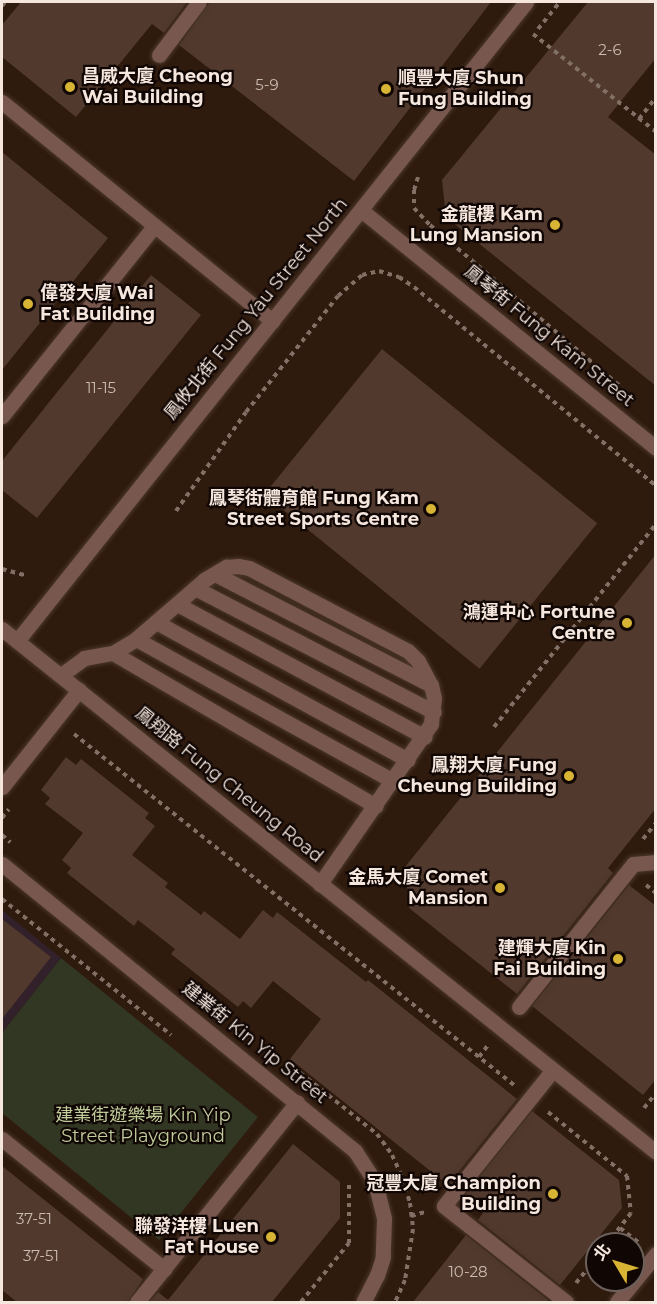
<!DOCTYPE html>
<meta charset="utf-8">
<style>
body{margin:0}
#map{position:relative;width:657px;height:1304px;overflow:hidden;background:#2f1a0e;font-family:Montserrat,"Noto Sans TC",sans-serif}
div>[style]{position:absolute}
[style*='--x']{left:calc(var(--x)*1px);top:calc(var(--y)*1px);width:calc(var(--w)*1px);rotate:calc(var(--a)*1deg)}
.commercial>*{inset:0;background:#32212a}
.green>*{inset:0;background:#323724}
.building>*{inset:0;background:#51392d;transform-origin:0 0}
.path>*{height:4px;margin-top:-2px;transform-origin:0;background:repeating-linear-gradient(90deg,#826f65 0 4.5px,transparent 0 9px)}
.roads{filter:drop-shadow(0 0 2px #4b372b) drop-shadow(0 0 2px #4b372b)}
.service>*{height:15px;margin:-7.5px;padding:0 7.5px;transform-origin:7.5px;border-radius:7.5px;background:#77574e}
.pedestrian>*{height:15px;margin:-7.5px;padding:0 7.5px;transform-origin:7.5px;border-radius:7.5px;background:#77574e}
.minor>*{height:15px;margin:-7.5px;padding:0 7.5px;transform-origin:7.5px;border-radius:7.5px;background:#77574e}
.tertiary>*{height:15px;margin:-7.5px;padding:0 7.5px;transform-origin:7.5px;border-radius:7.5px;background:#77574e}
.dots>*{width:16px;height:16px;translate:-50% -50%;box-sizing:border-box;border:3px solid #100704;border-radius:50%}
span{translate:-50% -50%;white-space:nowrap;text-align:center;line-height:1.15;-webkit-text-stroke:4.5px #100704;paint-order:stroke}
.number-label{font-size:15px;color:#ccbbb2}
.number-label span{-webkit-text-stroke-width:0}
.poi-label{font-size:18px;color:#f5e6de;font-weight:700}
.left{translate:0 -50%;text-align:left}
.right{translate:-100% -50%;text-align:right}
.street-label{font-size:18px;color:#f5e6de}
.park-label{font-size:18px;color:#c0cd9a}
.frame{position:absolute;inset:0;border:3px solid #f5e6de;pointer-events:none}
.north{position:absolute;left:585px;top:1232px;width:60px;height:60px;box-sizing:border-box;background:#100704;border:2px solid #6c605b;border-radius:50%;rotate:308deg;font-size:16px;font-weight:700;line-height:24px;text-align:center;color:#f5e6de}
.north::after{content:'';display:block;margin:auto;width:21px;height:27px;background:#d7b434;clip-path:polygon(50% 0,100% 100%,50% 72%,0 100%)}
</style>
<div id="map">
<div class="commercial">
<div style="clip-path:polygon(2px 910px,61px 958px,2px 1033px)"></div>
</div>
<div class="green">
<div style="clip-path:polygon(61px 958px,258px 1117px,159px 1240px,2px 1113px,2px 1033px)"></div>
</div>
<div class="building">
<div style="clip-path:polygon(21px 2px,187px 2px,164px 33px,152px 24px,76px 117px,2px 57px,2px 25px)"></div>
<div style="clip-path:polygon(588px 2px,656px 2px,656px 58px,608px 117px,656px 155px,656px 386px,446px 217px,442px 180px)"></div>
<div style="clip-path:polygon(209px 3px,209px 2px,491px 2px,354px 181px,179px 45px)"></div>
<div style="clip-path:polygon(2px 152px,108px 238px,2px 370px)"></div>
<div style="clip-path:polygon(151px 275px,201px 315px,37px 518px,2px 490px,2px 461px)"></div>
<div style="left:382px;top:349px;width:277px;height:187px;rotate:39deg"></div>
<div style="clip-path:polygon(656px 554px,656px 808px,608px 868px,613px 873px,517px 994px,409px 908px,405px 867px)"></div>
<div style="clip-path:polygon(66px 757px,76px 765px,81px 759px,149px 813px,145px 818px,155px 826px,132px 855px,168px 883px,165px 887px,201px 915px,204px 911px,240px 939px,263px 910px,273px 918px,277px 912px,366px 982px,368px 980px,517px 1099px,448px 1185px,290px 1059px,321px 1019px,273px 981px,251px 1008px,243px 1001px,238px 1007px,171px 954px,175px 949px,138px 920px,134px 926px,67px 873px,71px 868px,62px 860px,83px 833px,45px 804px,50px 798px,41px 790px)"></div>
<div style="clip-path:polygon(629px 885px,656px 906px,656px 1079px,643px 1095px,532px 1006px)"></div>
<div style="clip-path:polygon(2px 919px,51px 957px,2px 1019px)"></div>
<div style="clip-path:polygon(532px 1111px,619px 1180px,622px 1208px,560px 1285px,478px 1220px,483px 1213px,463px 1197px)"></div>
<div style="clip-path:polygon(293px 1144px,340px 1182px,340px 1218px,272px 1302px,149px 1302px,158px 1292px,168px 1300px)"></div>
<div style="clip-path:polygon(2px 1166px,143px 1279px,128px 1302px,17px 1302px,2px 1290px)"></div>
<div style="clip-path:polygon(466px 1235px,548px 1300px,547px 1302px,413px 1302px)"></div>
</div>
<div class="path">
<div style="--x:2;--y:6;--w:5;--a:-53"></div>
<div style="--x:538;--y:29;--w:35;--a:-51"></div>
<div style="--x:533;--y:34;--w:157;--a:38.5"></div>
<div style="--x:639;--y:119;--w:28;--a:-52"></div>
<div style="--x:418;--y:177;--w:14;--a:107"></div>
<div style="--x:414;--y:190;--w:18;--a:90"></div>
<div style="--x:414;--y:208;--w:23;--a:47"></div>
<div style="--x:430;--y:225;--w:249;--a:40.3"></div>
<div style="--x:176;--y:511;--w:121;--a:-54.7"></div>
<div style="--x:246;--y:412;--w:148;--a:-51.6"></div>
<div style="--x:338;--y:296;--w:32;--a:-41"></div>
<div style="--x:362;--y:275;--w:17;--a:-13"></div>
<div style="--x:379;--y:271;--w:21;--a:17"></div>
<div style="--x:399;--y:277;--w:18;--a:34"></div>
<div style="--x:414;--y:287;--w:313;--a:39.4"></div>
<div style="--x:2;--y:569;--w:23;--a:15"></div>
<div style="--x:494;--y:727;--w:260;--a:-51.4"></div>
<div style="--x:74;--y:734;--w:563;--a:38.58"></div>
<div style="--x:2;--y:818;--w:11;--a:-52"></div>
<div style="--x:2;--y:835;--w:11;--a:41"></div>
<div style="--x:643;--y:839;--w:21;--a:-51"></div>
<div style="--x:646;--y:885;--w:13;--a:39"></div>
<div style="--x:2;--y:899;--w:217;--a:38.8"></div>
<div style="--x:479;--y:1057;--w:15;--a:-53"></div>
<div style="--x:293;--y:1067;--w:107;--a:38.6"></div>
<div style="--x:377;--y:1134;--w:26;--a:54"></div>
<div style="--x:392;--y:1155;--w:26;--a:65"></div>
<div style="--x:403;--y:1179;--w:25;--a:74"></div>
<div style="--x:410;--y:1203;--w:26;--a:83"></div>
<div style="--x:413;--y:1229;--w:52;--a:98.9"></div>
<div style="--x:405;--y:1280;--w:24;--a:114"></div>
<div style="--x:644;--y:1108;--w:19;--a:-51"></div>
<div style="--x:548;--y:1112;--w:102;--a:39"></div>
<div style="--x:627;--y:1176;--w:37;--a:84"></div>
<div style="--x:631;--y:1213;--w:39;--a:128"></div>
<div style="--x:411;--y:1216;--w:15;--a:-16"></div>
<div style="--x:620;--y:1228;--w:23;--a:38"></div>
<div style="--x:576;--y:1283;--w:33;--a:-51"></div>
<div style="--x:2;--y:1302;--w:1;--a:0"></div>
<div style="--x:301;--y:1302;--w:76;--a:-50.9"></div>
<div style="--x:349;--y:1243;--w:58;--a:-90"></div>
</div>
<div class="roads">
<div class="service">
<div style="--x:2;--y:102;--w:348;--a:39"></div>
<div style="--x:215;--y:574;--w:243;--a:27.2"></div>
<div style="--x:195;--y:588;--w:269;--a:27.4"></div>
<div style="--x:177;--y:604;--w:281;--a:28.2"></div>
<div style="--x:156;--y:622;--w:287;--a:28.7"></div>
<div style="--x:136;--y:639;--w:294;--a:28.9"></div>
<div style="--x:113;--y:653;--w:304;--a:30.2"></div>
<div style="--x:61;--y:675;--w:29;--a:-36"></div>
<div style="--x:84;--y:658;--w:29;--a:-10"></div>
<div style="--x:113;--y:653;--w:27;--a:-31"></div>
<div style="--x:136;--y:639;--w:90;--a:-40.9"></div>
<div style="--x:204;--y:580;--w:26;--a:-31"></div>
<div style="--x:226;--y:567;--w:12;--a:-5"></div>
<div style="--x:238;--y:566;--w:11;--a:10"></div>
<div style="--x:249;--y:568;--w:179;--a:27.6"></div>
<div style="--x:408;--y:651;--w:14;--a:45"></div>
<div style="--x:418;--y:661;--w:27;--a:62"></div>
<div style="--x:431;--y:685;--w:13;--a:77"></div>
<div style="--x:434;--y:698;--w:26;--a:97"></div>
<div style="--x:431;--y:724;--w:195;--a:124.8"></div>
</div>
<div class="pedestrian">
<div style="--x:159;--y:55;--w:66;--a:-53"></div>
<div style="--x:2;--y:416;--w:243;--a:-51.3"></div>
<div style="--x:519;--y:1007;--w:183;--a:-51.4"></div>
<div style="--x:633;--y:864;--w:23;--a:-5"></div>
<div style="--x:552;--y:1071;--w:173;--a:128.7"></div>
<div style="--x:444;--y:1206;--w:155;--a:38.2"></div>
<div style="--x:2;--y:1139;--w:208;--a:38.7"></div>
<div style="--x:137;--y:1302;--w:256;--a:-51.3"></div>
</div>
<div class="minor">
<div style="--x:361;--y:210;--w:379;--a:38.9"></div>
<div style="--x:17;--y:641;--w:817;--a:-51.46"></div>
<div style="--x:2;--y:787;--w:124;--a:-51.6"></div>
<div style="--x:2;--y:864;--w:455;--a:39.1"></div>
<div style="--x:355;--y:1151;--w:37;--a:57"></div>
<div style="--x:375;--y:1182;--w:38;--a:76"></div>
<div style="--x:384;--y:1219;--w:38;--a:92"></div>
<div style="--x:383;--y:1257;--w:19;--a:108"></div>
<div style="--x:377;--y:1275;--w:30;--a:117"></div>
<div style="--x:617;--y:1302;--w:62;--a:-50.9"></div>
</div>
<div class="tertiary">
<div style="--x:2;--y:629;--w:837;--a:38.65"></div>
</div>
</div>
<div class="dots">
<div style="left:70px;top:87px;background:#d7b434"></div>
<div style="left:386px;top:89px;background:#d7b434"></div>
<div style="left:555px;top:225px;background:#d7b434"></div>
<div style="left:28px;top:304px;background:#d7b434"></div>
<div style="left:431px;top:509px;background:#d7b434"></div>
<div style="left:627px;top:623px;background:#d7b434"></div>
<div style="left:569px;top:776px;background:#d7b434"></div>
<div style="left:500px;top:888px;background:#d7b434"></div>
<div style="left:618px;top:959px;background:#d7b434"></div>
<div style="left:553px;top:1194px;background:#d7b434"></div>
<div style="left:271px;top:1237px;background:#d7b434"></div>
</div>
<div class="number-label">
<span style="left:610px;top:50px">2-6</span>
<span style="left:267px;top:85px">5-9</span>
<span style="left:101px;top:388px">11-15</span>
<span style="left:34px;top:1219px">37-51</span>
<span style="left:41px;top:1256px">37-51</span>
<span style="left:468px;top:1272px">10-28</span>
</div>
<div class="poi-label">
<span class="left" style="left:82px;top:87px">昌威大廈 Cheong<br>Wai Building</span>
<span class="left" style="left:398px;top:89px">順豐大廈 Shun<br>Fung Building</span>
<span class="right" style="left:543px;top:225px">金龍樓 Kam<br>Lung Mansion</span>
<span class="left" style="left:40px;top:304px">偉發大廈 Wai<br>Fat Building</span>
<span class="right" style="left:419px;top:509px">鳳琴街體育館 Fung Kam<br>Street Sports Centre</span>
<span class="right" style="left:615px;top:623px">鴻運中心 Fortune<br>Centre</span>
<span class="right" style="left:557px;top:776px">鳳翔大廈 Fung<br>Cheung Building</span>
<span class="right" style="left:488px;top:888px">金馬大廈 Comet<br>Mansion</span>
<span class="right" style="left:606px;top:959px">建輝大廈 Kin<br>Fai Building</span>
<span class="right" style="left:541px;top:1194px">冠豐大廈 Champion<br>Building</span>
<span class="right" style="left:259px;top:1237px">聯發洋樓 Luen<br>Fat House</span>
</div>
<div class="street-label">
<span style="left:256px;top:309px;rotate:-51deg">鳳攸北街 Fung Yau Street North</span>
<span style="left:549px;top:336px;rotate:39deg">鳳琴街 Fung Kam Street</span>
<span style="left:229px;top:785px;rotate:39deg">鳳翔路 Fung Cheung Road</span>
<span style="left:255px;top:1043px;rotate:39deg">建業街 Kin Yip Street</span>
</div>
<div class="park-label">
<span style="left:143px;top:1126px">建業街遊樂場 Kin Yip<br>Street Playground</span>
</div>
<div class="frame"></div>
<div class="north">北</div>
</div>
